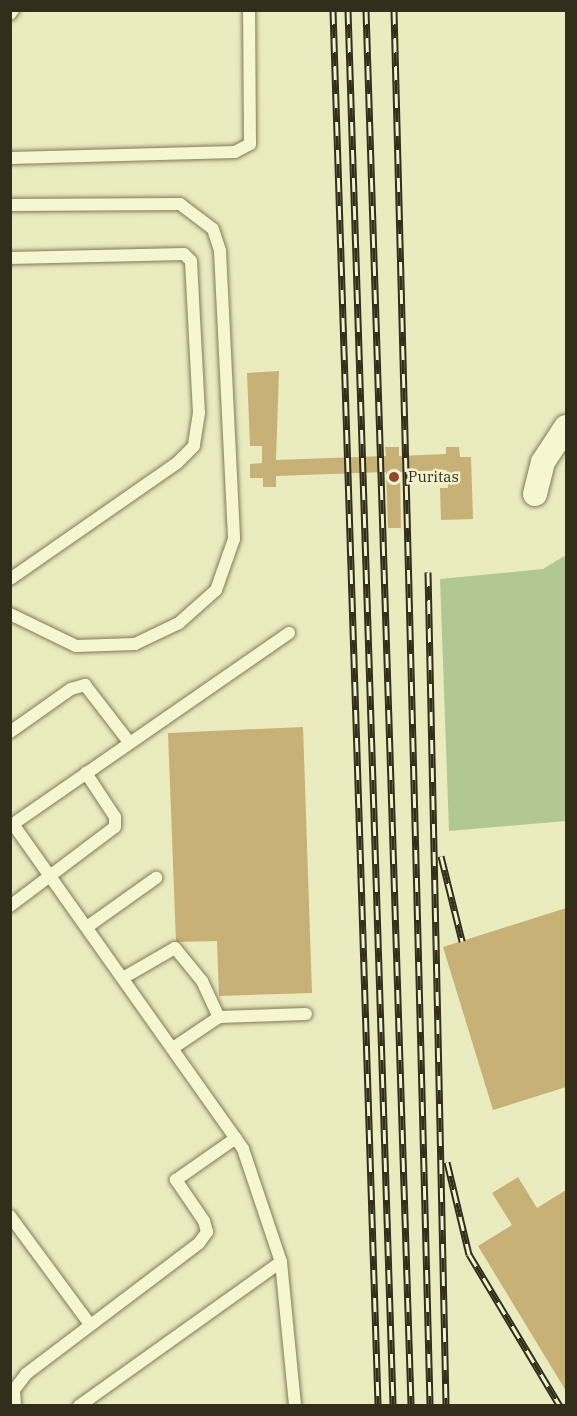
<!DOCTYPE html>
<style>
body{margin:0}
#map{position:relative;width:577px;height:1416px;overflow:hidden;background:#eaebbf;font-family:"IBM Plex Serif",serif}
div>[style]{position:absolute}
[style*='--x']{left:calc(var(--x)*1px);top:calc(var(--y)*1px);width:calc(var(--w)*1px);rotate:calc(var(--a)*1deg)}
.green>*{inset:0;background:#b2c894}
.building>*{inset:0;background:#c7b177}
.roads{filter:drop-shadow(0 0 2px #827b58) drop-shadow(0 0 2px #827b58)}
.service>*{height:12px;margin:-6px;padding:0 6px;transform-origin:6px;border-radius:6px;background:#f6f6d1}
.minor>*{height:24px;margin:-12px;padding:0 12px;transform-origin:12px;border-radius:12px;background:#f6f6d1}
.rail>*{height:7px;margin-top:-3.5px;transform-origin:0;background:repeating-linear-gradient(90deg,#f2f3ce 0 14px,#332e1c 0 28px);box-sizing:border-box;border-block:2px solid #332e1c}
.dots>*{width:16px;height:16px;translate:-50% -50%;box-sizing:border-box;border:3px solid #f2f3ce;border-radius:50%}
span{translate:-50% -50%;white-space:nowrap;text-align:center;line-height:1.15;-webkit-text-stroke:5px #f2f3ce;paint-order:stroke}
.poi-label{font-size:15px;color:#332e1c}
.left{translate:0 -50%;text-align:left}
.frame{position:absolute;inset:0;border:12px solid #332e1c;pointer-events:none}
</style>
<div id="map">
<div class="green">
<div style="clip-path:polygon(566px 555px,566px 821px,449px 831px,440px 579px,543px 569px)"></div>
</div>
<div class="building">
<div style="clip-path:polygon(279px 371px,276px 460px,386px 456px,385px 447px,399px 447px,399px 456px,446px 454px,446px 447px,459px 447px,460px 457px,471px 457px,473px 519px,441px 520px,440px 488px,448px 488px,447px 470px,400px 472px,401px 528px,388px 528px,386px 472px,276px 476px,276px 487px,263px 487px,263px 478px,250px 478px,250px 464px,262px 463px,262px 446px,250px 446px,247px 373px)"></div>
<div style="clip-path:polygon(303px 727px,312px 993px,219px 996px,217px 941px,176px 942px,168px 733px)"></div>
<div style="clip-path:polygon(566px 908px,566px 1087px,493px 1110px,443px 947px)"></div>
<div style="clip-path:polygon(518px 1177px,537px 1208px,566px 1190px,566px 1391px,478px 1246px,512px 1225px,492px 1193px)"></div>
</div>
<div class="roads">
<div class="service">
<div style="--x:10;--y:14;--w:5;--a:-53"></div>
<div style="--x:10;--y:158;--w:225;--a:-1.5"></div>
<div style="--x:235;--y:152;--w:17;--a:-28"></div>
<div style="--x:250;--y:144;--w:134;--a:-90.4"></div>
<div style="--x:10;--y:205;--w:170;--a:-0.3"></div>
<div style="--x:180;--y:204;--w:41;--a:37.1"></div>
<div style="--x:213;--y:229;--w:23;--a:72"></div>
<div style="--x:220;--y:251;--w:288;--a:87.2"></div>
<div style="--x:234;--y:539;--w:54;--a:109.4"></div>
<div style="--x:216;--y:590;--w:50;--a:138.3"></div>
<div style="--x:179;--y:623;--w:49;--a:154.5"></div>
<div style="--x:135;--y:644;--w:59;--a:178.1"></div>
<div style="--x:76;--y:646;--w:73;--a:-154.1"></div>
<div style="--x:10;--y:258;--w:174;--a:-1.3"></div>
<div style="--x:184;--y:254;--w:10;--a:45"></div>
<div style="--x:191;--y:261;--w:152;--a:87"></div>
<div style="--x:199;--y:413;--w:33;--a:99"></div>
<div style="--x:194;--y:446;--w:24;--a:135"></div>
<div style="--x:177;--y:463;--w:203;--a:145.2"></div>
<div style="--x:289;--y:633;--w:336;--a:145.3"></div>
<div style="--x:13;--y:824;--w:398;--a:54.7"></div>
<div style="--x:243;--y:1149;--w:119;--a:71.4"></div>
<div style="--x:281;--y:1262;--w:145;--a:84.4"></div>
<div style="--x:10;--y:732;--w:75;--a:-35.2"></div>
<div style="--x:71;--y:689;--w:15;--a:-16"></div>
<div style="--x:85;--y:685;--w:72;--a:52.3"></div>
<div style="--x:10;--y:906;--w:131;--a:-37"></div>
<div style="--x:115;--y:827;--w:10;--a:-90"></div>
<div style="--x:115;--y:817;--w:53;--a:-123.4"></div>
<div style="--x:87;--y:927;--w:85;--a:-35.4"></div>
<div style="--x:123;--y:978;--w:60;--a:-30"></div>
<div style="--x:175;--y:948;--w:43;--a:50.7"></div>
<div style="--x:202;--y:981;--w:40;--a:65"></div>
<div style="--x:173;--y:1048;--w:55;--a:-34"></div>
<div style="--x:219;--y:1017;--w:87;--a:-2"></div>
<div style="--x:10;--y:1216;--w:133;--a:53.6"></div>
<div style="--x:15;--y:1406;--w:16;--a:-94"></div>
<div style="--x:14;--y:1390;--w:20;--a:-53"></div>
<div style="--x:26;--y:1374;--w:217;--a:-37.1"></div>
<div style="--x:199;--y:1243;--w:14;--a:-54"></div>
<div style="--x:207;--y:1232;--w:11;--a:-105"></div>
<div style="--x:204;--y:1221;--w:50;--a:-124.3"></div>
<div style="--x:176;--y:1180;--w:73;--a:-35"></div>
<div style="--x:79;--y:1406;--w:248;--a:-35.5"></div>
</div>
<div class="minor">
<div style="--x:535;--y:494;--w:33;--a:-76"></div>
<div style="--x:543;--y:462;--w:42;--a:-56.7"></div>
</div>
</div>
<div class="rail">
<div style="--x:333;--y:10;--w:1397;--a:88.15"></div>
<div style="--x:348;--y:10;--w:1397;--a:88.15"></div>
<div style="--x:366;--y:10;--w:1397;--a:88.15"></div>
<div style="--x:394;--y:10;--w:1396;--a:88.52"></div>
<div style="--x:428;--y:572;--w:834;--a:88.76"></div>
<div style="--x:441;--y:856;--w:88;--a:76.1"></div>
<div style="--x:447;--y:1162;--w:95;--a:76.6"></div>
<div style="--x:469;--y:1254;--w:177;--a:59.1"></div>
</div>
<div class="dots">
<div style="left:394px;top:477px;background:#8e492c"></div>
</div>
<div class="poi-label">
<span class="left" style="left:408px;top:477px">Puritas</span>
</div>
<div class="frame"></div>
</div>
